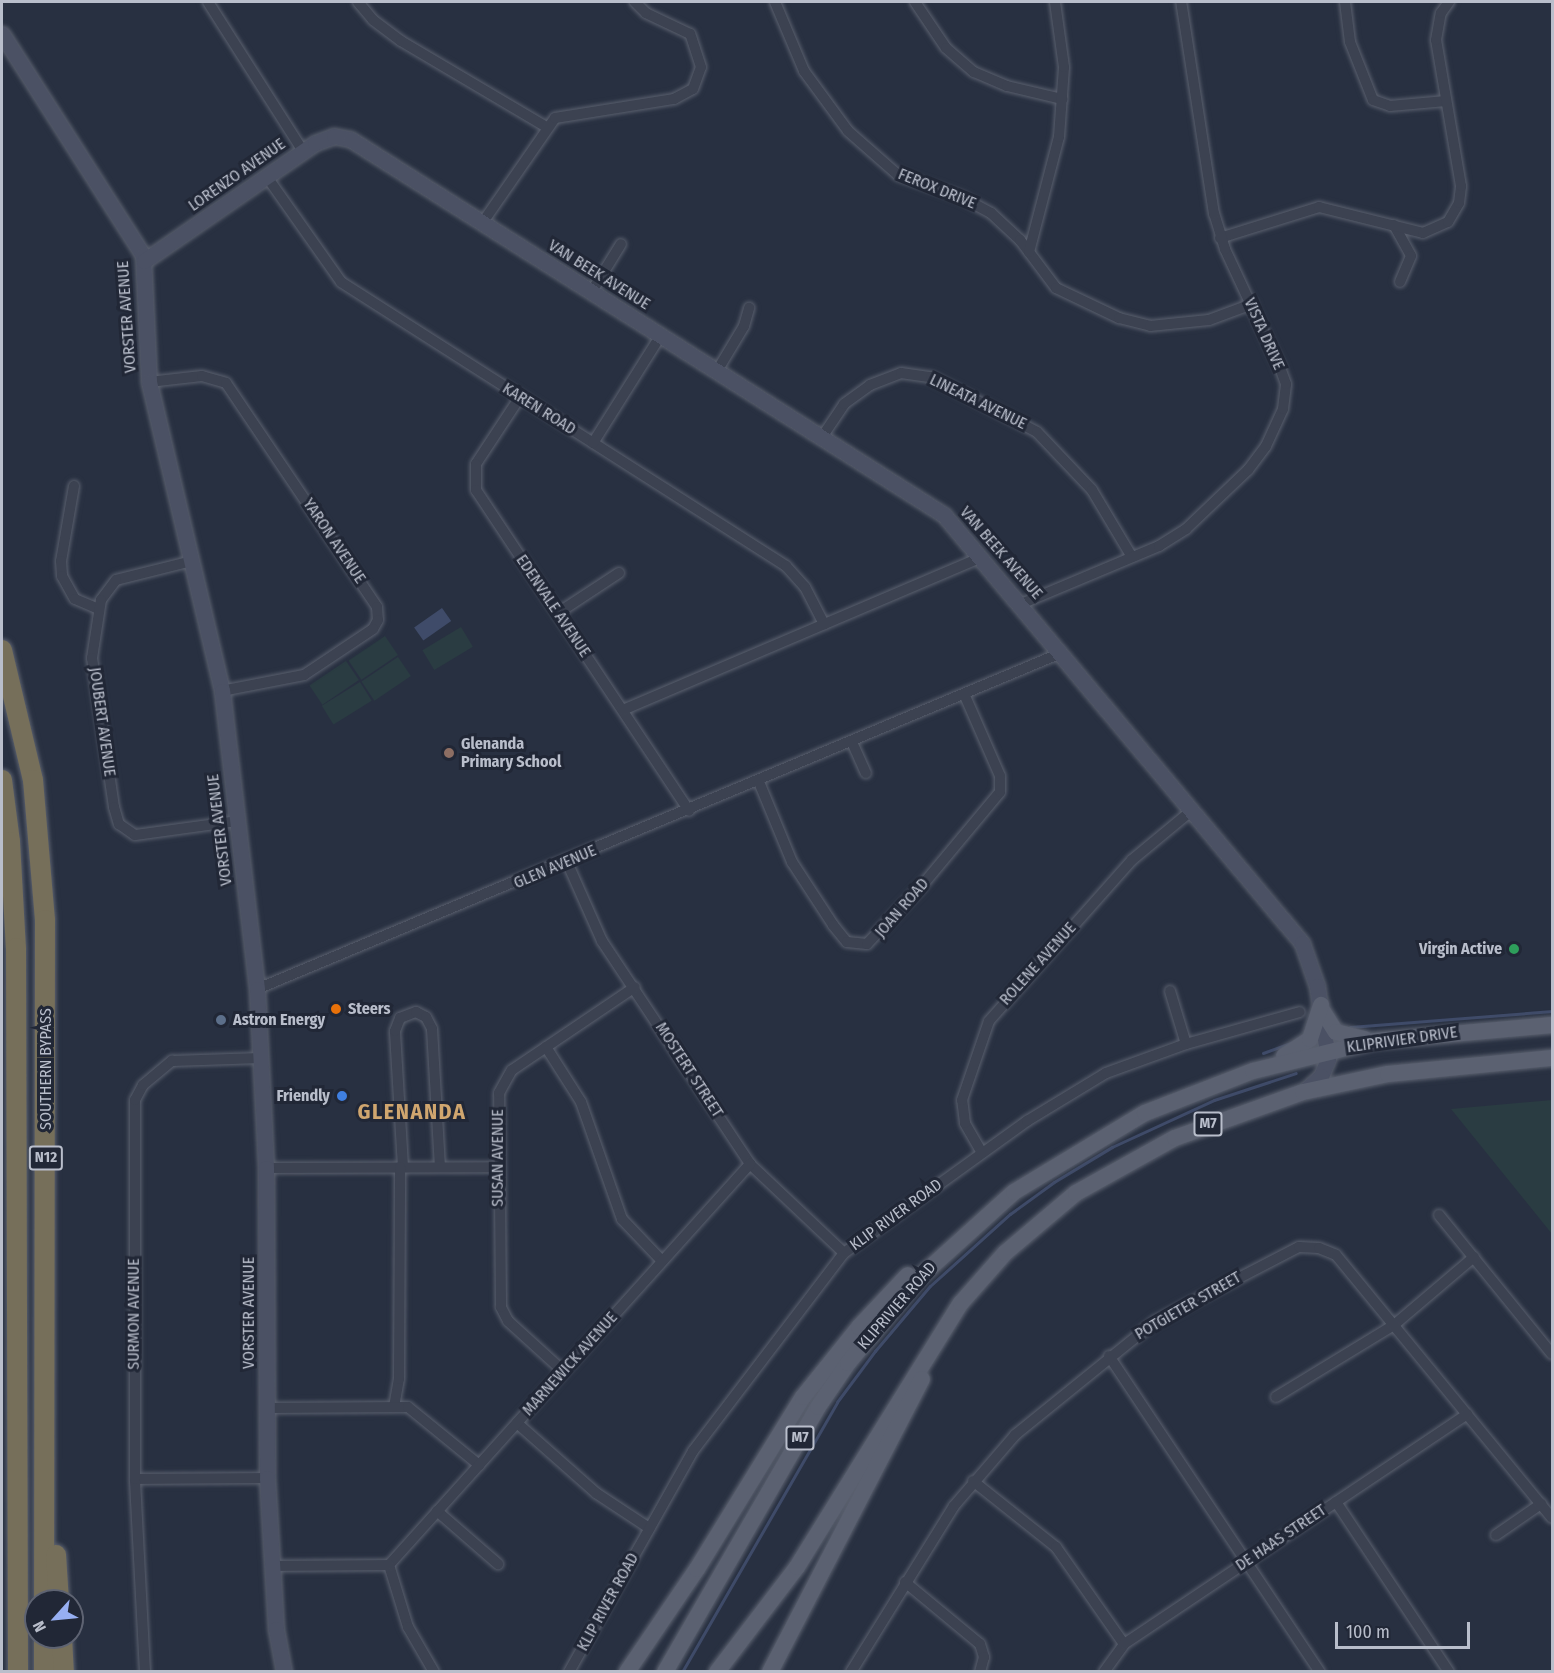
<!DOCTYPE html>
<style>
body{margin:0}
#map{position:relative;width:1554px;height:1673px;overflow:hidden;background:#283041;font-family:"Fira Sans Condensed",sans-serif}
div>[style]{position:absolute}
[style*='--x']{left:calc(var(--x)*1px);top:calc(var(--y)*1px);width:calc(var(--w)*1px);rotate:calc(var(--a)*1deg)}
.green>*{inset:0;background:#2a3c42;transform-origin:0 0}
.water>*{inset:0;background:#3f4b69;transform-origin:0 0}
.stream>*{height:3px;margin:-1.5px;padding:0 1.5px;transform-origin:1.5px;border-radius:1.5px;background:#3f4b69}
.roads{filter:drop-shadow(0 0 2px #5a606e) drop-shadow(0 0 2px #5a606e)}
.street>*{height:10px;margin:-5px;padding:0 5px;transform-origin:5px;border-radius:5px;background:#3c4251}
.secondary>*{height:15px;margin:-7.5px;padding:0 7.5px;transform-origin:7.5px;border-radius:7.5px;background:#4b5164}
.primary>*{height:16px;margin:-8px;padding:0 8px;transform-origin:8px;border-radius:8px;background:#5b6171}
.highway>*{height:20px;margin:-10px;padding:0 10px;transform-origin:10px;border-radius:10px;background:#766f5a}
.dots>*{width:16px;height:16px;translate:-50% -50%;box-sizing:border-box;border:3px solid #212736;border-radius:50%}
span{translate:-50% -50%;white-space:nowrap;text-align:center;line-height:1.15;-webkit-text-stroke:6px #212736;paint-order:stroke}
.shield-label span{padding:2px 4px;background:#212736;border:2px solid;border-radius:4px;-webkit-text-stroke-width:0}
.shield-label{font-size:15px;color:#b9becb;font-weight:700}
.street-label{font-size:16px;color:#b9becb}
.poi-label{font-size:16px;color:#b9becb;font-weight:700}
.left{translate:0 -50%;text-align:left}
.right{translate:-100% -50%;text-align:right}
.district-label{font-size:22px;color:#d0a66f;font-weight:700;letter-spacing:1.5px}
.frame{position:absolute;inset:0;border:3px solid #b9becb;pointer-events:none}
.north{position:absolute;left:24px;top:1589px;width:60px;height:60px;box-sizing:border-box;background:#212736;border:2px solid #5e6372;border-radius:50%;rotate:243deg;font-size:16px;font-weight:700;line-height:24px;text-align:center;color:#b9becb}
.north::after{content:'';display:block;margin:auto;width:21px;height:27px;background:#97aff2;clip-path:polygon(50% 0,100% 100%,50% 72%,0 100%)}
.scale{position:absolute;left:1335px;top:1622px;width:135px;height:27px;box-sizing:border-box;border:3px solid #b9becb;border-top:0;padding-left:8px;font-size:18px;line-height:21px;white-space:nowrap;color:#b9becb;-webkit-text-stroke:4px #212736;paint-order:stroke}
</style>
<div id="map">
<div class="green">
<div style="left:461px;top:627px;width:23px;height:45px;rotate:59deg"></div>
<div style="left:385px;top:636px;width:23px;height:44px;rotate:56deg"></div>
<div style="left:398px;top:657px;width:23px;height:44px;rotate:56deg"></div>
<div style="left:346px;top:661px;width:23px;height:44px;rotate:56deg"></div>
<div style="left:360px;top:682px;width:22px;height:45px;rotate:58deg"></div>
<div style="clip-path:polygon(1552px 1100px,1552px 1234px,1451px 1109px)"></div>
</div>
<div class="water">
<div style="left:442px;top:608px;width:16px;height:34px;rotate:55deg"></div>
</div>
<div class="stream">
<div style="--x:1350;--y:1027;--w:203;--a:-4.5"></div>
<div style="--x:1263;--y:1053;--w:29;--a:-20"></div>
<div style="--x:682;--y:1672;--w:311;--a:-60.1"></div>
<div style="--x:837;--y:1402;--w:64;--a:-53.3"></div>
<div style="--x:875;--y:1351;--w:85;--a:-49.8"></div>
<div style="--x:930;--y:1286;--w:108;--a:-42"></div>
<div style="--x:1010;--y:1214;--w:54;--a:-36"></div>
<div style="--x:1054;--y:1182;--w:68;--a:-31.1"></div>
<div style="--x:1112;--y:1147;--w:112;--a:-24.7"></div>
<div style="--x:1214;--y:1100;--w:86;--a:-18.2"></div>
</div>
<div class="roads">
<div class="street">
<div style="--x:208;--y:2;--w:177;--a:57.5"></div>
<div style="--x:358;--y:2;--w:23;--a:50"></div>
<div style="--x:373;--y:20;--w:35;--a:37"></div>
<div style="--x:401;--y:41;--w:167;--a:30.6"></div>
<div style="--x:775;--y:2;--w:75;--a:67.2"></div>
<div style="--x:804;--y:71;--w:74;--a:53.7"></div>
<div style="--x:848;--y:131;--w:67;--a:41.3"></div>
<div style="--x:898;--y:175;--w:67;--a:19.2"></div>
<div style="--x:961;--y:197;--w:34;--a:28"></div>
<div style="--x:991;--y:213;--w:40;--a:43"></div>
<div style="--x:1020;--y:240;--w:60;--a:53.1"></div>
<div style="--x:1056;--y:288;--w:70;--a:25.5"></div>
<div style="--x:1119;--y:318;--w:32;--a:14"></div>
<div style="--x:1150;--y:326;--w:59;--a:-5.8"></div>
<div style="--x:1209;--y:320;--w:46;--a:-20.4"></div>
<div style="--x:915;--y:2;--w:55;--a:56"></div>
<div style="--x:946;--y:48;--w:37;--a:41"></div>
<div style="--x:974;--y:72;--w:36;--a:23"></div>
<div style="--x:1007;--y:86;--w:57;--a:13.3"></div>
<div style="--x:1345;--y:2;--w:40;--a:82.9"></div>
<div style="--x:1350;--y:42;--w:62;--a:68.4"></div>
<div style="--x:1373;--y:100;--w:18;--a:19"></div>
<div style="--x:1390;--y:106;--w:56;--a:-5.1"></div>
<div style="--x:267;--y:177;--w:128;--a:54.8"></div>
<div style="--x:341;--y:282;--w:528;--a:32.55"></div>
<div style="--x:786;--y:566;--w:28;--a:48"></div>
<div style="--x:805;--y:587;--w:42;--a:62.8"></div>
<div style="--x:483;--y:222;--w:126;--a:-55.3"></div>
<div style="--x:555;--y:118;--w:121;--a:-9.1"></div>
<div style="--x:674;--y:99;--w:21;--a:-28"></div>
<div style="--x:693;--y:89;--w:23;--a:-70"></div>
<div style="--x:701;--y:67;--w:35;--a:-108"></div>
<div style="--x:690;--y:34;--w:49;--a:-154.5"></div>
<div style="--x:646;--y:13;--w:16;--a:-135"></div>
<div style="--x:1394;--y:225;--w:35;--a:61"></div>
<div style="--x:1411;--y:256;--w:28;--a:113"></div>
<div style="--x:1220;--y:238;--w:104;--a:-17.4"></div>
<div style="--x:1319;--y:207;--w:107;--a:14"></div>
<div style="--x:1423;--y:233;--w:27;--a:-24"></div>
<div style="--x:1448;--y:222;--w:22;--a:-60"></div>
<div style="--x:1459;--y:203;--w:17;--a:-83"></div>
<div style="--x:1461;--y:186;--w:148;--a:-99.7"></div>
<div style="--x:1436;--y:40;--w:27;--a:-80"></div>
<div style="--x:1441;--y:13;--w:14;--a:-54"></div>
<div style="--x:1029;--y:252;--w:119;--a:-75.4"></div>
<div style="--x:1059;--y:137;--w:70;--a:-85.9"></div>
<div style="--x:1064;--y:67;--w:66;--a:-97.9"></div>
<div style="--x:592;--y:291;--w:55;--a:-58.3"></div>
<div style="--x:717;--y:371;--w:52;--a:-59"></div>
<div style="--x:744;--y:326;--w:19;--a:-74"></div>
<div style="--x:149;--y:382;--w:53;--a:-6.5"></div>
<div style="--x:202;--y:376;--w:25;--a:16"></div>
<div style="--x:226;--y:383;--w:270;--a:56"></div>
<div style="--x:377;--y:607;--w:13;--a:86"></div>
<div style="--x:378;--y:620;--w:10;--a:119"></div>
<div style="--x:373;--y:629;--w:83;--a:146.3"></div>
<div style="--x:304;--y:675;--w:84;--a:169"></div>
<div style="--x:520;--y:397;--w:80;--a:123.3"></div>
<div style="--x:476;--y:464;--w:26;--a:90"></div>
<div style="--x:476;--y:490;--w:385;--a:56.4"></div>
<div style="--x:822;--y:437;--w:40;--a:-56"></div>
<div style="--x:844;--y:404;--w:32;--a:-36"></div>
<div style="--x:870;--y:385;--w:33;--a:-21"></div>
<div style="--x:901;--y:373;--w:30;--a:8"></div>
<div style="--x:931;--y:377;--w:119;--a:27.4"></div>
<div style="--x:1037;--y:432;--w:80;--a:46.5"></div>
<div style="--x:1092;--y:490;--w:78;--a:59.2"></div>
<div style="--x:593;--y:443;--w:128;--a:-57.8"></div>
<div style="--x:74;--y:486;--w:76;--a:99.8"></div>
<div style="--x:61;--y:561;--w:15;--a:86"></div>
<div style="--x:62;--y:576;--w:26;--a:61"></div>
<div style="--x:75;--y:599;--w:26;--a:23"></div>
<div style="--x:192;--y:561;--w:78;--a:166"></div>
<div style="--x:116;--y:580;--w:25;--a:127"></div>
<div style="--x:101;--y:600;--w:59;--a:98.8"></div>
<div style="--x:92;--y:658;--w:151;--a:81.6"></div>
<div style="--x:114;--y:807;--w:18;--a:74"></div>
<div style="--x:119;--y:824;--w:19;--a:35"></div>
<div style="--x:135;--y:835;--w:103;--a:-7.8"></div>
<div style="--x:1021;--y:604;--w:150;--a:-22.8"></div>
<div style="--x:1159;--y:546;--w:32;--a:-32"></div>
<div style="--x:1186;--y:529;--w:86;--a:-43.6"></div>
<div style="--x:1248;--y:470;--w:30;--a:-53"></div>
<div style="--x:1266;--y:446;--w:41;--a:-65.3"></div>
<div style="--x:1283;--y:409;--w:25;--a:-83"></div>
<div style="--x:1286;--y:384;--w:20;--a:-110"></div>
<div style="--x:1279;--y:365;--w:128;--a:-115"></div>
<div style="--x:1225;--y:249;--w:37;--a:-107"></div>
<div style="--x:1214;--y:214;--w:215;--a:-98.8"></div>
<div style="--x:558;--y:613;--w:73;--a:-33.3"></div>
<div style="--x:623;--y:710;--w:390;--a:-23.1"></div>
<div style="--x:852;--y:742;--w:34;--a:66"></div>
<div style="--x:759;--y:782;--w:87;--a:67.6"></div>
<div style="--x:792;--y:862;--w:75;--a:56.9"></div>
<div style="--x:833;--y:925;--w:22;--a:51"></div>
<div style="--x:847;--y:942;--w:20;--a:6"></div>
<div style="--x:867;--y:944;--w:77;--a:-46.6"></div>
<div style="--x:920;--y:888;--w:125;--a:-50.2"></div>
<div style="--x:1000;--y:792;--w:16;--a:-90"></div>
<div style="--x:1000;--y:776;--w:87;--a:-113.6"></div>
<div style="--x:567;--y:862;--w:86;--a:66.1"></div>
<div style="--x:602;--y:941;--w:268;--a:56.4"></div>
<div style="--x:750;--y:1164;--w:129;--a:43.4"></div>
<div style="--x:257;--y:989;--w:871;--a:-22.68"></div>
<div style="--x:1170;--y:991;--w:55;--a:73.2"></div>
<div style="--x:546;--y:1047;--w:65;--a:57.5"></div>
<div style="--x:581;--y:1102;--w:124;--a:70.7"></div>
<div style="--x:622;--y:1219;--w:58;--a:46.4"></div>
<div style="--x:982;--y:1153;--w:34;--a:-120"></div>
<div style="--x:965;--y:1123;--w:23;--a:-97"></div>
<div style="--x:962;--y:1100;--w:83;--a:-71.1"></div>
<div style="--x:989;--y:1021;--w:215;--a:-48.4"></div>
<div style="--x:1132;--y:860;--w:77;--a:-39.7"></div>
<div style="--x:403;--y:1167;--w:136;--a:-93.4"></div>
<div style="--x:395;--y:1031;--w:14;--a:-69"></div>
<div style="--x:400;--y:1018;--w:17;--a:-21"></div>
<div style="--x:416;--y:1012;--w:11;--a:27"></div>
<div style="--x:426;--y:1017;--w:13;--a:63"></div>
<div style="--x:432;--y:1029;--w:138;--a:86.7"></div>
<div style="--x:266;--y:1168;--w:232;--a:-0.2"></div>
<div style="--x:1439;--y:1215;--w:179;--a:50.9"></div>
<div style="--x:1109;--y:1356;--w:380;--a:56.3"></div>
<div style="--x:563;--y:1371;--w:74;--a:-137.7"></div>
<div style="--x:508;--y:1321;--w:16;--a:-117"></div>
<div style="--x:501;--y:1307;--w:214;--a:-90.5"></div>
<div style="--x:499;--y:1093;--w:26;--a:-61"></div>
<div style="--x:512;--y:1070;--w:148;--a:-34"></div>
<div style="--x:1276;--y:1397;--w:138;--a:-31.4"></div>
<div style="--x:1394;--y:1325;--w:105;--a:-40.4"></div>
<div style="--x:394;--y:1407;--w:28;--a:-80"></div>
<div style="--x:399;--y:1379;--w:212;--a:-89.7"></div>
<div style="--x:267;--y:1408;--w:141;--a:-0.4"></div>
<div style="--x:408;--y:1407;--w:92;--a:39.2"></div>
<div style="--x:517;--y:1423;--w:106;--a:41.5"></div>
<div style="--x:596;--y:1493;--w:64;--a:33.4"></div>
<div style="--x:135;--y:1479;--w:132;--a:-0.4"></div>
<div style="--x:973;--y:1481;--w:106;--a:38.5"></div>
<div style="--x:1056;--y:1547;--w:118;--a:55"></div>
<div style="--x:1336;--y:1502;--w:204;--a:56.4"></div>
<div style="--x:437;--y:1511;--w:81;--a:41"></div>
<div style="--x:1496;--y:1535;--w:55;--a:-34.6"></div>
<div style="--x:389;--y:1565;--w:540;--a:-48"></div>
<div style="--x:389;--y:1565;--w:65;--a:73"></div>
<div style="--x:408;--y:1627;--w:52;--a:60"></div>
<div style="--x:272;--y:1566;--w:117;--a:-0.5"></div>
<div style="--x:905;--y:1582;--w:97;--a:39.6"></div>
<div style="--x:980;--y:1644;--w:14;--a:73"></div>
<div style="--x:984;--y:1657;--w:16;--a:105"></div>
<div style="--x:145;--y:1672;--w:193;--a:-93"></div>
<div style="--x:135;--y:1479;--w:379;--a:-90"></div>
<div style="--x:135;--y:1100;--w:17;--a:-62"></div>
<div style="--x:143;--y:1085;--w:38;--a:-40"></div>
<div style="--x:172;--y:1061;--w:89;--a:-1.9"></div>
<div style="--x:569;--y:1672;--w:253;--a:-60.7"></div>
<div style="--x:693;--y:1451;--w:249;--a:-52.7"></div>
<div style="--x:844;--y:1253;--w:226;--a:-35.8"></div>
<div style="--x:1027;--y:1121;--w:92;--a:-31.3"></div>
<div style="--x:1106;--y:1073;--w:85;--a:-19.9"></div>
<div style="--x:1186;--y:1044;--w:118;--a:-15.7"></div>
<div style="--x:851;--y:1672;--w:195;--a:-58.2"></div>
<div style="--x:954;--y:1506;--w:94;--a:-49.3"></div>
<div style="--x:1015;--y:1435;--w:181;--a:-39"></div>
<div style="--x:1156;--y:1321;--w:161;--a:-27.4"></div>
<div style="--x:1299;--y:1247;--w:20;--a:3"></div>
<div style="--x:1319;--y:1248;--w:18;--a:22"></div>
<div style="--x:1336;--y:1255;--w:340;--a:50.6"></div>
<div style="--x:1104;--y:1672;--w:34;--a:-54"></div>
<div style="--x:1124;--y:1644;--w:413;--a:-33.8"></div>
</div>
<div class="secondary">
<div style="--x:2;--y:34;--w:262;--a:57.5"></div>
<div style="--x:143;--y:255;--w:127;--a:87.3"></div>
<div style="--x:149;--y:382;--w:318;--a:76.7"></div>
<div style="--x:222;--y:691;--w:300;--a:83.3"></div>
<div style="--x:257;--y:989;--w:179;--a:87.1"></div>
<div style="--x:266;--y:1168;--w:310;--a:89.8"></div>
<div style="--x:267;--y:1478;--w:151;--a:86.6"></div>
<div style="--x:276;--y:1629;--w:44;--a:79.5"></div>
<div style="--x:144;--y:261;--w:208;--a:-34.6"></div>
<div style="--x:315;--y:143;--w:20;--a:-20"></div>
<div style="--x:334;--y:136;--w:16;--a:11"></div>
<div style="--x:350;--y:139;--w:703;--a:32.33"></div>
<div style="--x:944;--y:515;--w:558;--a:50.09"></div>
<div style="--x:1302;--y:943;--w:46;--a:70.8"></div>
<div style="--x:1317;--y:986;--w:74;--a:81.4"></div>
<div style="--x:1328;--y:1059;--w:18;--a:112"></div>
<div style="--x:1321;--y:1076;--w:24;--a:138"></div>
</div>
<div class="primary">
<div style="--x:1322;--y:1010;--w:26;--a:58"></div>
<div style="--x:1336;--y:1032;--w:30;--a:14"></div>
<div style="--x:1284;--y:1056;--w:31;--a:-33"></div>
<div style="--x:1310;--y:1039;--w:36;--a:-72"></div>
<div style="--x:627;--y:1672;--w:125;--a:-55.8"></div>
<div style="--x:697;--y:1569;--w:202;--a:-58.4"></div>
<div style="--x:803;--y:1397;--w:90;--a:-51.3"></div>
<div style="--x:859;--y:1327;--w:71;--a:-46.7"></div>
<div style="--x:665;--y:1672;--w:306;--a:-60"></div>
<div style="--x:818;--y:1407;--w:53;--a:-55.7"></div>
<div style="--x:848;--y:1363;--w:114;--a:-50"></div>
<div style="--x:921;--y:1276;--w:125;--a:-42.1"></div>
<div style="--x:1014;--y:1192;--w:153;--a:-31.1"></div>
<div style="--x:1145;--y:1113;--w:116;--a:-21.3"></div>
<div style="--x:1253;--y:1071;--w:125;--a:-13.9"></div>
<div style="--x:1374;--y:1041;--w:179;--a:-5.1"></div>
<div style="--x:717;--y:1672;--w:132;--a:-52.7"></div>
<div style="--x:797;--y:1567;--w:311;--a:-58.2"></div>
<div style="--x:961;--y:1303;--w:67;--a:-48.7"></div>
<div style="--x:1005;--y:1253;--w:93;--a:-40.2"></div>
<div style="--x:1076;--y:1193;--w:113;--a:-29.1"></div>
<div style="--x:1175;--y:1138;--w:136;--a:-19.8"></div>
<div style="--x:1303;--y:1092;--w:87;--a:-12"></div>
<div style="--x:1388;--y:1074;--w:165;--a:-5.6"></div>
<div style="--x:770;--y:1672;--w:330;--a:-62.6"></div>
</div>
<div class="highway">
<div style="--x:2;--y:650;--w:134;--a:76.6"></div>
<div style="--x:33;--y:780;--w:141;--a:85.1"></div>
<div style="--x:45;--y:920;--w:681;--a:90.08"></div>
<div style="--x:2;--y:780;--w:63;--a:82.6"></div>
<div style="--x:10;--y:842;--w:106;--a:86.8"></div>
<div style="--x:16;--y:948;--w:724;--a:89.84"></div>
<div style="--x:56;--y:1555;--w:46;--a:86.3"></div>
<div style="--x:44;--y:1637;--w:35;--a:90"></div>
<div style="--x:62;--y:1637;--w:35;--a:87"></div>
</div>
</div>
<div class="dots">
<div style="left:449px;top:753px;background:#8d6e63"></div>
<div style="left:1514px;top:949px;background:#2e9e5b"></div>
<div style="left:336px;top:1009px;background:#e8710a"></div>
<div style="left:221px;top:1020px;background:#5c6f8a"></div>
<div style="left:342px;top:1096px;background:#3f7fe0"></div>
</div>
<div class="shield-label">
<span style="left:1208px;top:1124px">M7</span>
<span style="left:46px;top:1158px">N12</span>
<span style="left:800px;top:1438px">M7</span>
</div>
<div class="street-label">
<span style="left:237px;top:175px;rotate:-35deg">LORENZO AVENUE</span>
<span style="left:937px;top:189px;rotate:22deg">FEROX DRIVE</span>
<span style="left:599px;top:275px;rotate:32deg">VAN BEEK AVENUE</span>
<span style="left:127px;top:317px;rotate:-94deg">VORSTER AVENUE</span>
<span style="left:1264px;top:334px;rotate:66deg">VISTA DRIVE</span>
<span style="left:978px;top:402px;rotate:26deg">LINEATA AVENUE</span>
<span style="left:539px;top:409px;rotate:32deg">KAREN ROAD</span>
<span style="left:334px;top:541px;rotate:56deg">YARON AVENUE</span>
<span style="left:1001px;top:553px;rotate:49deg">VAN BEEK AVENUE</span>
<span style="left:553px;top:606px;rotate:56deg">EDENVALE AVENUE</span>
<span style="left:102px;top:722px;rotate:82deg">JOUBERT AVENUE</span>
<span style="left:220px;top:830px;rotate:-97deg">VORSTER AVENUE</span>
<span style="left:555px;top:867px;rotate:-23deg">GLEN AVENUE</span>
<span style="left:902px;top:908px;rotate:-49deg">JOAN ROAD</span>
<span style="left:1038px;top:964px;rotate:-48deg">ROLENE AVENUE</span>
<span style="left:1402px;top:1040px;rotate:-8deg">KLIPRIVIER DRIVE</span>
<span style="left:46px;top:1069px;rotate:-90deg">SOUTHERN BYPASS</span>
<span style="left:689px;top:1070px;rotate:57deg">MOSTERT STREET</span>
<span style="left:498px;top:1158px;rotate:-90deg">SUSAN AVENUE</span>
<span style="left:896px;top:1215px;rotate:-36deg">KLIP RIVER ROAD</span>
<span style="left:897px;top:1306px;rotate:-49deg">KLIPRIVIER ROAD</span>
<span style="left:1188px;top:1306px;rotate:-30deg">POTGIETER STREET</span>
<span style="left:249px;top:1313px;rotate:-90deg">VORSTER AVENUE</span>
<span style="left:134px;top:1314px;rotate:-90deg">SURMON AVENUE</span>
<span style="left:570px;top:1364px;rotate:-48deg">MARNEWICK AVENUE</span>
<span style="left:1281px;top:1538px;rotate:-34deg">DE HAAS STREET</span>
<span style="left:608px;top:1602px;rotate:-61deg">KLIP RIVER ROAD</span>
</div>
<div class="poi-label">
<span class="left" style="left:461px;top:753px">Glenanda<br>Primary School</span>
<span class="right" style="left:1502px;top:949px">Virgin Active</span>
<span class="left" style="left:348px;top:1009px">Steers</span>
<span class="left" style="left:233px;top:1020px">Astron Energy</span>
<span class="right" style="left:330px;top:1096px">Friendly</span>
</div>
<div class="district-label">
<span style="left:412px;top:1112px">GLENANDA</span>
</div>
<div class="frame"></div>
<div class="north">N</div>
<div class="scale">100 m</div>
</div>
